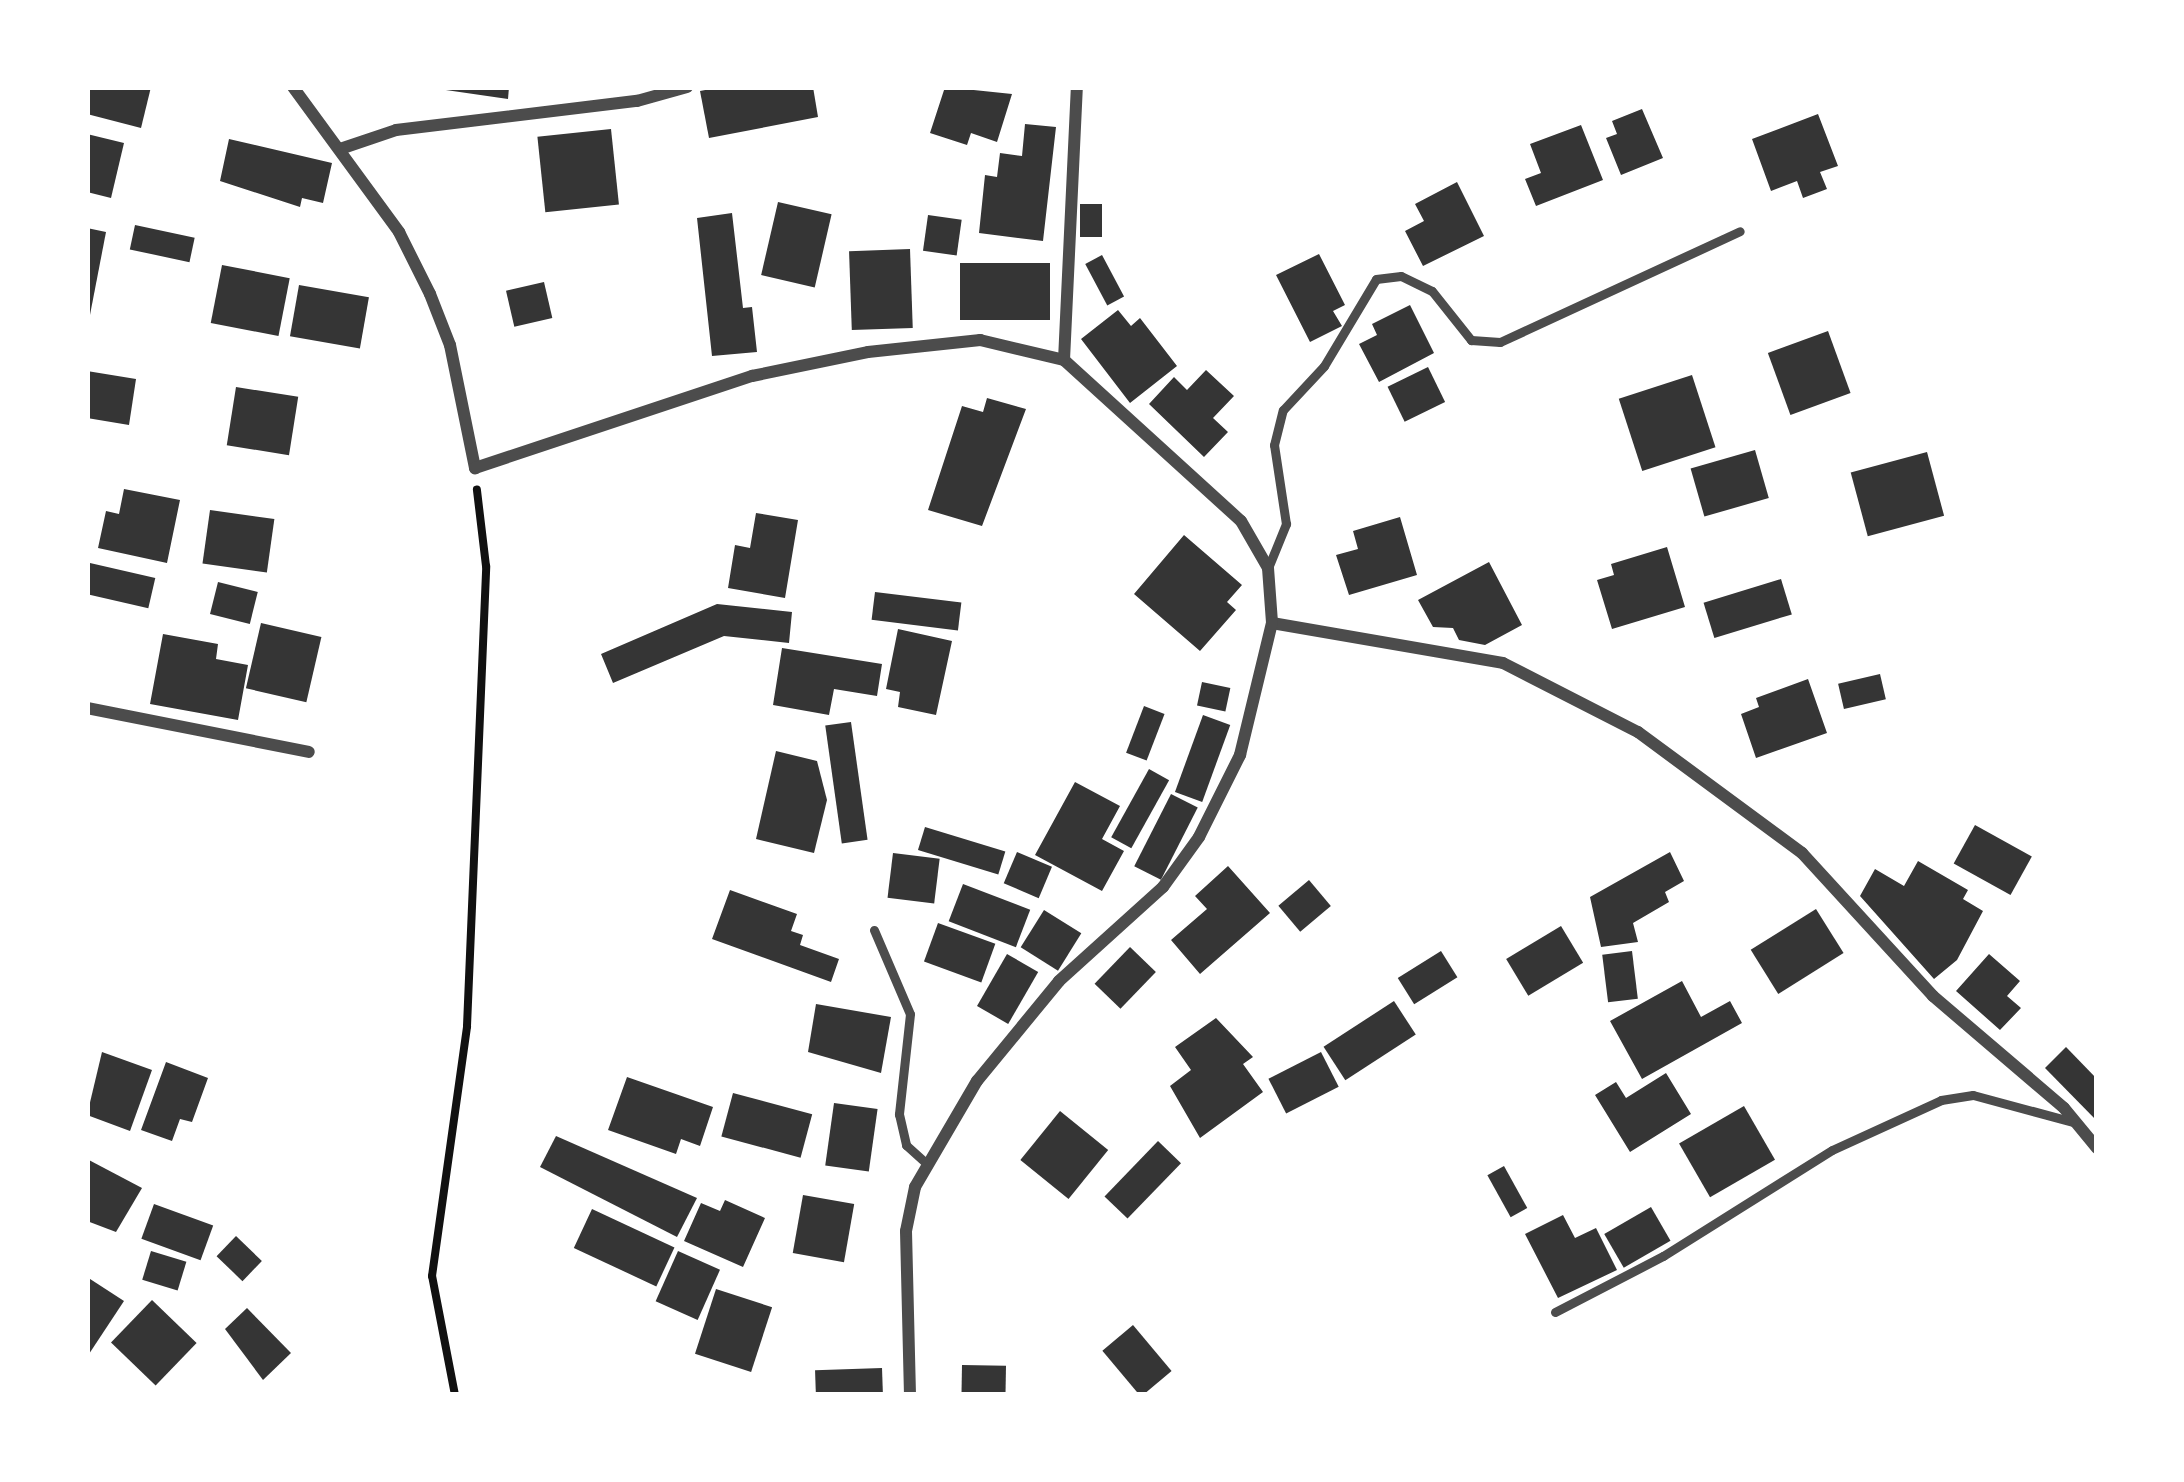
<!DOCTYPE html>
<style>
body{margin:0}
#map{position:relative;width:2184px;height:1482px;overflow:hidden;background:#fff;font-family:"Fira Sans",sans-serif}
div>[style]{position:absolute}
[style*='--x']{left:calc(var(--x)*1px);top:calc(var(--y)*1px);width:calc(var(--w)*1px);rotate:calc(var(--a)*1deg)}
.building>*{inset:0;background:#353535;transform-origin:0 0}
.path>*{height:8px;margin:-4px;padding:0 4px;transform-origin:4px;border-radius:4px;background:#111}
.service>*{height:9px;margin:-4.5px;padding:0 4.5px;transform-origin:4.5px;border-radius:4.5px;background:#4c4c4c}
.minor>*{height:12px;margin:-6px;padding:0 6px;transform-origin:6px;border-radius:6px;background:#4c4c4c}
span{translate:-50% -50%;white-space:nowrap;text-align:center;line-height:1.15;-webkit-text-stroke:12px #fff;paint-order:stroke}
.frame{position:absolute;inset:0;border:90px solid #fff;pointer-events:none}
</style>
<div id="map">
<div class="building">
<div style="clip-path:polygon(87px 87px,151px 87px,141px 128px,87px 114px)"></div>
<div style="clip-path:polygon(425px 87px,509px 87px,508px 99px)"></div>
<div style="clip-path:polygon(721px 87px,813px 87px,818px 117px,709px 138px,700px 91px)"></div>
<div style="clip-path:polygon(945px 87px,1012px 94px,997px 142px,971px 133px,967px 145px,930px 133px)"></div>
<div style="clip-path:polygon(1642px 109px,1663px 158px,1621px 175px,1606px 138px,1617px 134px,1612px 121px)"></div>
<div style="clip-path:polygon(1818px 114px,1838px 166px,1820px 172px,1827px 189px,1803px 198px,1797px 181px,1771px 191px,1752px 139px)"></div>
<div style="clip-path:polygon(1025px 124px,1056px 127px,1043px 241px,979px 233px,985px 175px,997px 177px,1000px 153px,1022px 156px)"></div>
<div style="clip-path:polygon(1581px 125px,1603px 180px,1536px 206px,1525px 179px,1541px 173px,1530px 144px)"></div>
<div style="left:611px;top:129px;width:76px;height:74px;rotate:84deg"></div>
<div style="clip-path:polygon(87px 134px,124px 143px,111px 198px,87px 192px)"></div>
<div style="clip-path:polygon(229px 139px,332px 163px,323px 203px,302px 198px,300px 207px,220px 181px)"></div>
<div style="clip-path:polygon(1457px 182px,1484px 236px,1423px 266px,1405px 231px,1424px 221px,1415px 204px)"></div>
<div style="left:778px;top:202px;width:55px;height:75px;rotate:13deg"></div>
<div style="left:1102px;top:204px;width:33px;height:22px;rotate:90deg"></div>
<div style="clip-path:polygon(732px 213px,743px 308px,752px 307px,757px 352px,712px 356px,697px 218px)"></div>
<div style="left:928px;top:215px;width:34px;height:36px;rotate:8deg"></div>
<div style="left:135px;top:225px;width:61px;height:25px;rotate:12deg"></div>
<div style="clip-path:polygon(87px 228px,106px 232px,89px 320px,87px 320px)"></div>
<div style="left:910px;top:249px;width:79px;height:61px;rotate:88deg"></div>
<div style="clip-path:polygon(1319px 254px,1345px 305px,1333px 311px,1342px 326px,1310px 342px,1276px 275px)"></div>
<div style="left:1102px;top:255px;width:47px;height:19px;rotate:62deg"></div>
<div style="left:1050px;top:263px;width:57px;height:90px;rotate:90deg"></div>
<div style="left:222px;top:265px;width:69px;height:59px;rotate:11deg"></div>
<div style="left:544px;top:282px;width:37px;height:39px;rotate:77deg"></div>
<div style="left:299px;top:285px;width:71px;height:52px;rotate:10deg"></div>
<div style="clip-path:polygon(1410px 305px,1434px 353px,1379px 382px,1359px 344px,1377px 335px,1372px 324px)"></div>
<div style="clip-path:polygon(1118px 310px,1131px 326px,1140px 318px,1177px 366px,1130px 403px,1081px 339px)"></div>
<div style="left:1828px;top:331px;width:66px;height:64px;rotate:70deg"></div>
<div style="left:1428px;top:367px;width:39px;height:45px;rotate:64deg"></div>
<div style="clip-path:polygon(1206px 370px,1234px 396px,1213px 418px,1228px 432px,1204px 457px,1149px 404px,1174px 377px,1187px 390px)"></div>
<div style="clip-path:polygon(87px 371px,136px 379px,129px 425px,87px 418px)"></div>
<div style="left:1692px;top:375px;width:76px;height:77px;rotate:72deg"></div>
<div style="left:236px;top:387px;width:63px;height:59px;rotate:9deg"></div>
<div style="clip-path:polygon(987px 398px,1026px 409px,982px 526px,928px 510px,962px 406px,983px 412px)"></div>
<div style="left:1755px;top:450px;width:50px;height:67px;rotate:74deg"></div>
<div style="left:1927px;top:452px;width:66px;height:79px;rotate:75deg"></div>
<div style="clip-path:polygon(124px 489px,180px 500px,167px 563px,98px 548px,106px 511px,119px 514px)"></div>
<div style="left:210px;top:510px;width:65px;height:54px;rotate:8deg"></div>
<div style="clip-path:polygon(756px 513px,798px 520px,785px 598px,728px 588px,735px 545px,750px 548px)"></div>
<div style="clip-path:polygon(1400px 517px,1417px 575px,1349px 595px,1336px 555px,1358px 549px,1353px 531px)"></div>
<div style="clip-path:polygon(1184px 535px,1242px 585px,1227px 602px,1236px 610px,1200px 651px,1134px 594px)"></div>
<div style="clip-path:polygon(1667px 547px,1685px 607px,1612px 629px,1597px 580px,1614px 575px,1611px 564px)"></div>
<div style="clip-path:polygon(1489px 562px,1522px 625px,1485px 645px,1459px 640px,1453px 628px,1433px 627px,1418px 600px)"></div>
<div style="left:90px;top:563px;width:67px;height:31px;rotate:13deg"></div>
<div style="left:1781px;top:579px;width:37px;height:81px;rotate:73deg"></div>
<div style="left:218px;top:582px;width:41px;height:33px;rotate:14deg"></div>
<div style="left:875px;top:592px;width:87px;height:28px;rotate:7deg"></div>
<div style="clip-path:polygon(717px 604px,792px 612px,789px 643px,724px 636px,613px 683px,601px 654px)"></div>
<div style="left:261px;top:623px;width:62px;height:67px;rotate:13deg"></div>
<div style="clip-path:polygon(898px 629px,952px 641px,936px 715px,898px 707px,900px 692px,886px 689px)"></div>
<div style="clip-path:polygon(163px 634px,218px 644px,216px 659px,248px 665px,238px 720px,150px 704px)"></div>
<div style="clip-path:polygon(782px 648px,882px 664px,877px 696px,834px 689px,829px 715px,773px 705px)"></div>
<div style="left:1880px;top:674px;width:26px;height:43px;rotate:77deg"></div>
<div style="clip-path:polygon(1808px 679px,1827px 733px,1756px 758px,1741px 714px,1759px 707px,1756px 698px)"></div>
<div style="left:1202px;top:682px;width:29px;height:24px;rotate:12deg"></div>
<div style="left:1144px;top:706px;width:22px;height:50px;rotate:21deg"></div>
<div style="left:1203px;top:715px;width:29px;height:82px;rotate:20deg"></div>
<div style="left:851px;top:722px;width:119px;height:26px;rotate:82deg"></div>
<div style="clip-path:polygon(776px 751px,817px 761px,827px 800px,814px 853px,756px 839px)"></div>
<div style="left:1149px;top:769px;width:23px;height:78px;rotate:29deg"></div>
<div style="clip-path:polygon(1075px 782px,1120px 806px,1102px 839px,1124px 851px,1102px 891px,1035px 855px)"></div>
<div style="left:1171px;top:794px;width:30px;height:81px;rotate:27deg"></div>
<div style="left:1975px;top:825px;width:65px;height:44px;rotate:29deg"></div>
<div style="left:925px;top:827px;width:84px;height:24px;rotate:17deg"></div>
<div style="left:1017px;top:852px;width:38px;height:34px;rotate:23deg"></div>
<div style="clip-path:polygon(1670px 852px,1684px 881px,1665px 892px,1669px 902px,1633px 923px,1638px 942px,1601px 947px,1590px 897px)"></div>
<div style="left:893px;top:853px;width:47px;height:45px;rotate:7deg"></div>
<div style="clip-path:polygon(1918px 861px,1968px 890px,1963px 899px,1983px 911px,1957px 960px,1934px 979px,1860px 896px,1875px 869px,1904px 886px)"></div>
<div style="clip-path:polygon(1228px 866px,1270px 913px,1200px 974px,1171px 940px,1207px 909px,1195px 896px)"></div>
<div style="left:1309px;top:880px;width:34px;height:40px;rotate:50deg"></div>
<div style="left:963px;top:884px;width:72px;height:40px;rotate:21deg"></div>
<div style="clip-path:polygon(730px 890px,797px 914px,791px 931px,803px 935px,800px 945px,839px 959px,831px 982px,712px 939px)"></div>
<div style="left:1816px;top:909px;width:52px;height:77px;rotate:58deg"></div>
<div style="left:1044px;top:910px;width:44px;height:44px;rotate:32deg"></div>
<div style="left:938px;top:923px;width:61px;height:41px;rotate:20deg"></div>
<div style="left:1561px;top:926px;width:43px;height:64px;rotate:59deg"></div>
<div style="left:1130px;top:947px;width:36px;height:51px;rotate:44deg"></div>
<div style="left:1441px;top:951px;width:31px;height:51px;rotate:58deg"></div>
<div style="left:1632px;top:951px;width:48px;height:30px;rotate:83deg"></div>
<div style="left:1007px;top:954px;width:36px;height:60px;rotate:30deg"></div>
<div style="clip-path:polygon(1989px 954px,2020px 981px,2007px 996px,2021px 1008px,2000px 1030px,1956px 991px)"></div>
<div style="clip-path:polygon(1682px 981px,1701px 1017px,1730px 1001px,1742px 1023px,1642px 1079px,1610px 1021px)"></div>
<div style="left:1394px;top:1001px;width:40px;height:84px;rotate:57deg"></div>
<div style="clip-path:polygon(816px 1004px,891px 1017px,881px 1073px,808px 1052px)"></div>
<div style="clip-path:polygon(1216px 1018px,1253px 1057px,1243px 1064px,1263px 1092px,1200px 1138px,1170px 1086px,1191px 1070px,1175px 1047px)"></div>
<div style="clip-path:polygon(2066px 1047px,2097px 1079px,2097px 1121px,2045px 1068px)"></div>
<div style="clip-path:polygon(102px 1052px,152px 1070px,130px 1131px,87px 1115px)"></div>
<div style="left:1321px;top:1052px;width:39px;height:59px;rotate:63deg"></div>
<div style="clip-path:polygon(166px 1062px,208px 1078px,192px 1122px,180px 1119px,172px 1141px,141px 1130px)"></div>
<div style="clip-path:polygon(1666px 1073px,1691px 1114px,1630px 1152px,1595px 1095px,1616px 1082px,1626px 1098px)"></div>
<div style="clip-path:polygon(627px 1077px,713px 1107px,700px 1146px,681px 1139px,676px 1154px,608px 1130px)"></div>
<div style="left:733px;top:1093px;width:82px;height:45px;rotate:15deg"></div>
<div style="left:834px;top:1103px;width:44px;height:63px;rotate:8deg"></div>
<div style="left:1744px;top:1106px;width:62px;height:75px;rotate:60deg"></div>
<div style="left:1060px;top:1111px;width:62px;height:63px;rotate:39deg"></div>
<div style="clip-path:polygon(556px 1136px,697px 1198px,677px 1237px,540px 1167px)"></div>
<div style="left:1158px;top:1141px;width:32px;height:77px;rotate:44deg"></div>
<div style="clip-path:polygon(87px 1159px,142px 1188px,116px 1232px,87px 1221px)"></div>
<div style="left:1504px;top:1166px;width:48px;height:19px;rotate:61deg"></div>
<div style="left:803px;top:1195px;width:52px;height:59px;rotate:10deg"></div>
<div style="clip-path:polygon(725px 1200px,765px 1218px,743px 1267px,684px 1241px,701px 1203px,720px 1211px)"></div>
<div style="left:154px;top:1204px;width:63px;height:37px;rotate:20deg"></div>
<div style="left:1651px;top:1207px;width:39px;height:54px;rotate:60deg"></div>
<div style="left:592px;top:1209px;width:91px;height:43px;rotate:25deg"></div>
<div style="clip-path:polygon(1563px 1215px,1575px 1238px,1596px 1228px,1617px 1270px,1558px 1298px,1525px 1234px)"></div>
<div style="left:236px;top:1236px;width:36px;height:28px;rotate:44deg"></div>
<div style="left:151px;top:1251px;width:37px;height:30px;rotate:17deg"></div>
<div style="left:678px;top:1251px;width:46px;height:55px;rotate:24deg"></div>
<div style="clip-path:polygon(87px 1277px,124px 1301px,87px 1357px)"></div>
<div style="left:716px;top:1289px;width:59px;height:68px;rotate:18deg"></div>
<div style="left:152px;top:1300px;width:62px;height:59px;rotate:44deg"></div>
<div style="clip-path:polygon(247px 1308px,291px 1353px,263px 1380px,225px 1329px)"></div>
<div style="left:1133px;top:1325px;width:60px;height:40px;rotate:50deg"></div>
<div style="left:962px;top:1365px;width:44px;height:30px;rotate:1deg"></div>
<div style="left:882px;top:1368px;width:27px;height:67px;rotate:88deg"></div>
</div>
<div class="path">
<div style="--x:455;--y:1395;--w:121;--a:-100.9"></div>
<div style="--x:432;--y:1276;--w:252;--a:-82"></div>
<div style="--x:467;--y:1026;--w:460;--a:-87.6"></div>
<div style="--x:486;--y:566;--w:77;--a:-96.8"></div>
</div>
<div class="service">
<div style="--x:1268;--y:568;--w:48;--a:-67.8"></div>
<div style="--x:1286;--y:524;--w:80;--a:-98.6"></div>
<div style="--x:1274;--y:445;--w:36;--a:-76"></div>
<div style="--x:1283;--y:410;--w:60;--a:-47"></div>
<div style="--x:1324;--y:366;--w:101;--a:-59.1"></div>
<div style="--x:1376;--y:279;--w:25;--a:-7"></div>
<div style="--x:1401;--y:276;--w:34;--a:26"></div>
<div style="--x:1432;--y:291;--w:63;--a:51.5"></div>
<div style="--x:1471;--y:340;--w:29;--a:4"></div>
<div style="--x:1500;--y:342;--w:264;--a:-24.8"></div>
<div style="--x:874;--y:930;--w:91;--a:66.8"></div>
<div style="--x:910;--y:1014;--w:101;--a:96.3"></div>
<div style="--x:899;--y:1114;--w:32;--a:77"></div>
<div style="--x:906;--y:1145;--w:28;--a:42"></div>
<div style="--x:1555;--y:1312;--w:122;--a:-27.4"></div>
<div style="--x:1663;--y:1256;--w:199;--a:-32.1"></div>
<div style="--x:1832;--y:1150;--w:120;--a:-24.6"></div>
<div style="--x:1941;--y:1100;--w:32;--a:-9"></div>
<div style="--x:1973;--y:1095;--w:108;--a:15.1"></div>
</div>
<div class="minor">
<div style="--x:293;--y:87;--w:180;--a:53.8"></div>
<div style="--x:399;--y:232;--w:69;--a:63.4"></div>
<div style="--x:430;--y:294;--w:55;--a:68.6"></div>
<div style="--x:450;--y:345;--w:126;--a:78.5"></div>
<div style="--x:475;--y:468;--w:292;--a:-18.4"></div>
<div style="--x:752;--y:376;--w:118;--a:-11.7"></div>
<div style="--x:868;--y:352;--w:113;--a:-6.1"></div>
<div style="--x:980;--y:340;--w:86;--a:13.4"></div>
<div style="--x:1064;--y:360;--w:239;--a:42.3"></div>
<div style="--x:1241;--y:521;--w:54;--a:60.1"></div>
<div style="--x:1268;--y:568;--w:55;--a:85.8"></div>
<div style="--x:1272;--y:623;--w:234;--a:9.8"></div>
<div style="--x:1503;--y:663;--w:152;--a:27.1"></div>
<div style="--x:1638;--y:732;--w:204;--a:36.4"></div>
<div style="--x:1802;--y:853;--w:194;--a:47.5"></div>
<div style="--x:1933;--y:996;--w:172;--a:40.5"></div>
<div style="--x:2064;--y:1108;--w:52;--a:50.5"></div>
<div style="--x:340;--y:149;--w:59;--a:-18.7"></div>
<div style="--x:396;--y:130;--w:243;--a:-6.9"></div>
<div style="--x:637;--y:101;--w:52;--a:-15.6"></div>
<div style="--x:1064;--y:360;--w:273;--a:-87.3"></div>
<div style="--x:87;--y:708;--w:226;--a:11.2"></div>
<div style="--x:910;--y:1395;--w:164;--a:-91.4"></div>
<div style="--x:906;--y:1231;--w:45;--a:-78.4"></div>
<div style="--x:915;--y:1187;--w:123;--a:-59.7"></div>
<div style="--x:977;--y:1081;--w:129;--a:-50.6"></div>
<div style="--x:1059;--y:981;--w:140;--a:-42.1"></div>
<div style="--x:1163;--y:887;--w:62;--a:-54.2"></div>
<div style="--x:1199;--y:837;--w:92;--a:-63.4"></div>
<div style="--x:1240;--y:755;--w:136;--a:-76.4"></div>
</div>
<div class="frame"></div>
</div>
